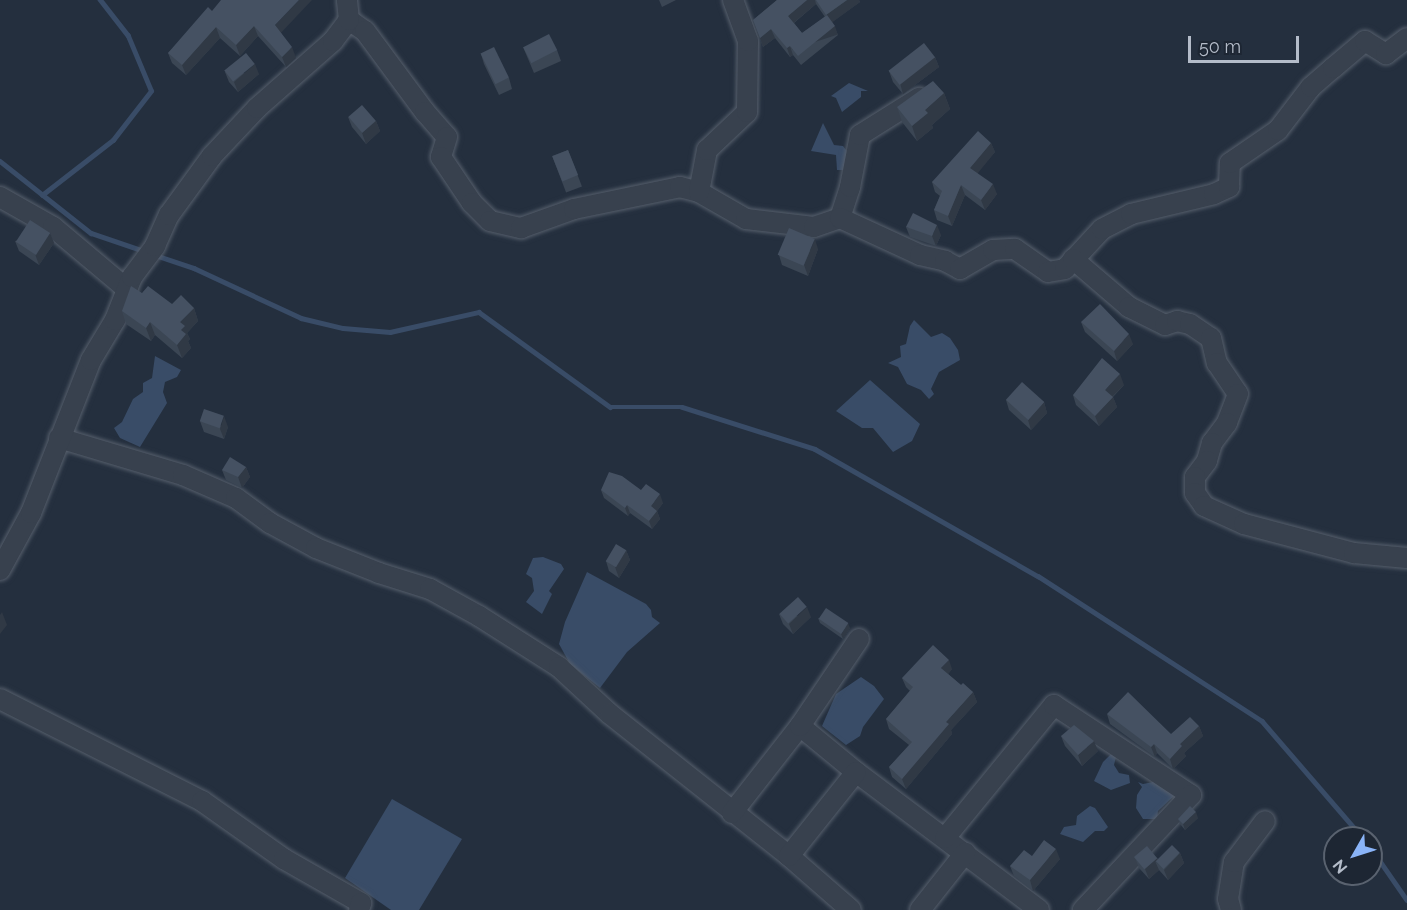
<!DOCTYPE html>
<style>
body{margin:0}
#map{position:relative;width:1407px;height:910px;overflow:hidden;background:#242f3e;font-family:Raleway,sans-serif}
div>[style]{position:absolute}
[style*='--x']{left:calc(var(--x)*1px);top:calc(var(--y)*1px);width:calc(var(--w)*1px);rotate:calc(var(--a)*1deg)}
.water>*{inset:0;background:#394c67}
.stream>*{height:4.5px;margin:-2.25px;padding:0 2.25px;transform-origin:2.25px;border-radius:2.25px;background:#394c67}
.roads{filter:drop-shadow(0 0 2px #565f6c) drop-shadow(0 0 2px #565f6c)}
.minor>*{height:20px;margin:-10px;padding:0 10px;transform-origin:10px;border-radius:10px;background:#38414e}
.wall>*{inset:0;background:#3b4654;transform-origin:0 0}
.shaded-wall>*{inset:0;background:#303945;transform-origin:0 0}
.building>*{inset:0;background:#455162;transform-origin:0 0}
span{translate:-50% -50%;white-space:nowrap;text-align:center;line-height:1.15;-webkit-text-stroke:4.5px #1d2633;paint-order:stroke}
.north{position:absolute;left:1323px;top:826px;width:60px;height:60px;box-sizing:border-box;background:#1d2633;border:2px solid #59626f;border-radius:50%;rotate:231deg;font-size:16px;font-weight:700;line-height:24px;text-align:center;color:#b4bcc9}
.north::after{content:'';display:block;margin:auto;width:21px;height:27px;background:#8ab4f8;clip-path:polygon(50% 0,100% 100%,50% 72%,0 100%)}
.scale{position:absolute;left:1188px;top:36px;width:111px;height:27px;box-sizing:border-box;border:3px solid #b4bcc9;border-top:0;padding-left:8px;font-size:18px;line-height:21px;white-space:nowrap;color:#b4bcc9;-webkit-text-stroke:4px #1d2633;paint-order:stroke}
</style>
<div id="map">
<div class="water">
<div style="clip-path:polygon(849px 83px,868px 91px,861px 91px,861px 97px,842px 112px,836px 98px,831px 96px)"></div>
<div style="clip-path:polygon(823px 123px,834px 145px,843px 146px,849px 154px,846px 170px,837px 170px,836px 155px,811px 151px)"></div>
<div style="clip-path:polygon(914px 320px,931px 337px,942px 333px,950px 338px,958px 350px,960px 360px,939px 372px,931px 389px,934px 394px,929px 399px,921px 390px,907px 384px,898px 367px,888px 363px,901px 357px,900px 346px,906px 344px,910px 326px)"></div>
<div style="clip-path:polygon(155px 356px,181px 370px,177px 377px,165px 382px,163px 392px,167px 403px,140px 447px,120px 438px,114px 428px,122px 422px,133px 399px,143px 392px,143px 383px,152px 378px)"></div>
<div style="clip-path:polygon(870px 380px,920px 424px,912px 441px,893px 452px,873px 428px,862px 428px,836px 411px)"></div>
<div style="clip-path:polygon(543px 557px,561px 564px,564px 569px,549px 591px,552px 594px,542px 614px,526px 602px,534px 591px,532px 578px,526px 574px,533px 558px)"></div>
<div style="clip-path:polygon(587px 572px,646px 604px,651px 610px,652px 617px,660px 623px,627px 652px,600px 688px,570px 664px,559px 644px,565px 622px)"></div>
<div style="clip-path:polygon(861px 677px,874px 686px,884px 699px,863px 727px,860px 736px,846px 745px,822px 726px,836px 694px)"></div>
<div style="clip-path:polygon(1112px 753px,1116px 757px,1114px 765px,1119px 773px,1129px 775px,1130px 783px,1111px 790px,1094px 781px,1103px 762px)"></div>
<div style="clip-path:polygon(1158px 781px,1175px 795px,1158px 811px,1157px 819px,1143px 819px,1136px 808px,1137px 795px,1142px 787px,1138px 782px,1143px 784px)"></div>
<div style="clip-path:polygon(392px 799px,462px 839px,419px 910px,391px 910px,345px 878px)"></div>
<div style="clip-path:polygon(1090px 806px,1095px 808px,1108px 827px,1104px 831px,1095px 831px,1083px 842px,1060px 834px,1064px 827px,1076px 825px,1077px 816px)"></div>
</div>
<div class="stream">
<div style="--x:0;--y:161;--w:116;--a:38.4"></div>
<div style="--x:91;--y:233;--w:56;--a:18.8"></div>
<div style="--x:42;--y:195;--w:90;--a:-37.8"></div>
<div style="--x:113;--y:140;--w:62;--a:-52.2"></div>
<div style="--x:151;--y:91;--w:60;--a:-112.7"></div>
<div style="--x:128;--y:36;--w:46;--a:-127.9"></div>
<div style="--x:155;--y:255;--w:41;--a:18.4"></div>
<div style="--x:194;--y:268;--w:118;--a:25"></div>
<div style="--x:301;--y:318;--w:43;--a:13.4"></div>
<div style="--x:343;--y:328;--w:47;--a:4.9"></div>
<div style="--x:390;--y:332;--w:91;--a:-12.7"></div>
<div style="--x:479;--y:312;--w:162;--a:35.9"></div>
<div style="--x:610;--y:407;--w:72;--a:0"></div>
<div style="--x:682;--y:407;--w:139;--a:17.5"></div>
<div style="--x:815;--y:449;--w:257;--a:29.7"></div>
<div style="--x:1038;--y:576;--w:267;--a:32.9"></div>
<div style="--x:1262;--y:721;--w:155;--a:49.2"></div>
<div style="--x:1371;--y:848;--w:63;--a:55.3"></div>
</div>
<div class="roads">
<div class="minor">
<div style="--x:349;--y:20;--w:19;--a:35"></div>
<div style="--x:365;--y:31;--w:101;--a:53.5"></div>
<div style="--x:425;--y:112;--w:33;--a:49"></div>
<div style="--x:447;--y:137;--w:21;--a:107"></div>
<div style="--x:441;--y:157;--w:55;--a:56"></div>
<div style="--x:472;--y:203;--w:25;--a:45"></div>
<div style="--x:490;--y:221;--w:32;--a:13"></div>
<div style="--x:521;--y:228;--w:56;--a:-19.7"></div>
<div style="--x:574;--y:209;--w:108;--a:-11.7"></div>
<div style="--x:680;--y:187;--w:20;--a:15"></div>
<div style="--x:699;--y:192;--w:54;--a:29.9"></div>
<div style="--x:746;--y:219;--w:68;--a:6.7"></div>
<div style="--x:814;--y:227;--w:28;--a:-19"></div>
<div style="--x:840;--y:218;--w:33;--a:-72"></div>
<div style="--x:850;--y:187;--w:53;--a:-79.1"></div>
<div style="--x:860;--y:135;--w:70;--a:-32.1"></div>
<div style="--x:699;--y:192;--w:43;--a:-79.2"></div>
<div style="--x:707;--y:150;--w:55;--a:-43.5"></div>
<div style="--x:747;--y:112;--w:71;--a:-89.2"></div>
<div style="--x:748;--y:41;--w:44;--a:-110.1"></div>
<div style="--x:0;--y:197;--w:61;--a:29.5"></div>
<div style="--x:53;--y:227;--w:97;--a:40"></div>
<div style="--x:840;--y:218;--w:88;--a:24.8"></div>
<div style="--x:920;--y:255;--w:26;--a:13"></div>
<div style="--x:945;--y:261;--w:17;--a:28"></div>
<div style="--x:960;--y:269;--w:38;--a:-30"></div>
<div style="--x:993;--y:250;--w:22;--a:-3"></div>
<div style="--x:1015;--y:249;--w:40;--a:34.9"></div>
<div style="--x:1048;--y:272;--w:17;--a:-10"></div>
<div style="--x:1065;--y:269;--w:54;--a:-47.2"></div>
<div style="--x:1102;--y:229;--w:33;--a:-27"></div>
<div style="--x:1131;--y:214;--w:85;--a:-13.5"></div>
<div style="--x:1214;--y:194;--w:17;--a:-25"></div>
<div style="--x:1229;--y:187;--w:24;--a:-88"></div>
<div style="--x:1230;--y:163;--w:58;--a:-34.5"></div>
<div style="--x:1278;--y:130;--w:54;--a:-52.5"></div>
<div style="--x:1311;--y:87;--w:29;--a:-41"></div>
<div style="--x:1333;--y:68;--w:42;--a:-40.2"></div>
<div style="--x:1365;--y:41;--w:25;--a:32"></div>
<div style="--x:1386;--y:54;--w:26;--a:-37"></div>
<div style="--x:1073;--y:259;--w:74;--a:40.6"></div>
<div style="--x:1129;--y:307;--w:40;--a:26.6"></div>
<div style="--x:1165;--y:325;--w:13;--a:-18"></div>
<div style="--x:1177;--y:321;--w:13;--a:13"></div>
<div style="--x:1190;--y:324;--w:25;--a:34"></div>
<div style="--x:1211;--y:338;--w:26;--a:77"></div>
<div style="--x:1217;--y:363;--w:37;--a:56"></div>
<div style="--x:1238;--y:394;--w:31;--a:111"></div>
<div style="--x:1227;--y:423;--w:25;--a:127"></div>
<div style="--x:1212;--y:443;--w:19;--a:106"></div>
<div style="--x:1207;--y:461;--w:20;--a:127"></div>
<div style="--x:1195;--y:477;--w:16;--a:90"></div>
<div style="--x:1195;--y:493;--w:16;--a:55"></div>
<div style="--x:1204;--y:506;--w:44;--a:24.2"></div>
<div style="--x:1244;--y:524;--w:114;--a:14.8"></div>
<div style="--x:1354;--y:553;--w:53;--a:5.4"></div>
<div style="--x:59;--y:438;--w:129;--a:16.6"></div>
<div style="--x:183;--y:475;--w:58;--a:23.5"></div>
<div style="--x:236;--y:498;--w:42;--a:36.3"></div>
<div style="--x:270;--y:523;--w:52;--a:28.5"></div>
<div style="--x:316;--y:548;--w:68;--a:21.6"></div>
<div style="--x:379;--y:573;--w:53;--a:17.4"></div>
<div style="--x:430;--y:589;--w:56;--a:28.9"></div>
<div style="--x:479;--y:616;--w:95;--a:32.5"></div>
<div style="--x:559;--y:667;--w:69;--a:42.7"></div>
<div style="--x:610;--y:714;--w:228;--a:38.4"></div>
<div style="--x:789;--y:856;--w:82;--a:41.1"></div>
<div style="--x:0;--y:570;--w:65;--a:-61.5"></div>
<div style="--x:31;--y:513;--w:164;--a:-68.6"></div>
<div style="--x:91;--y:360;--w:47;--a:-59"></div>
<div style="--x:115;--y:320;--w:46;--a:-68.4"></div>
<div style="--x:132;--y:277;--w:39;--a:-53"></div>
<div style="--x:155;--y:246;--w:34;--a:-66"></div>
<div style="--x:169;--y:215;--w:73;--a:-53.9"></div>
<div style="--x:212;--y:156;--w:66;--a:-46.8"></div>
<div style="--x:257;--y:108;--w:101;--a:-41.4"></div>
<div style="--x:333;--y:41;--w:26;--a:-53"></div>
<div style="--x:349;--y:20;--w:20;--a:-96"></div>
<div style="--x:0;--y:699;--w:226;--a:26.8"></div>
<div style="--x:202;--y:801;--w:100;--a:35.3"></div>
<div style="--x:284;--y:859;--w:89;--a:29.7"></div>
<div style="--x:361;--y:903;--w:7;--a:106"></div>
<div style="--x:800;--y:726;--w:72;--a:39.4"></div>
<div style="--x:856;--y:772;--w:229;--a:37"></div>
<div style="--x:732;--y:813;--w:110;--a:-52"></div>
<div style="--x:800;--y:726;--w:105;--a:-55.9"></div>
<div style="--x:945;--y:838;--w:172;--a:-50.7"></div>
<div style="--x:1054;--y:705;--w:164;--a:33.3"></div>
<div style="--x:1191;--y:795;--w:158;--a:133.2"></div>
<div style="--x:789;--y:856;--w:107;--a:-51.4"></div>
<div style="--x:920;--y:910;--w:73;--a:-51.7"></div>
<div style="--x:1231;--y:910;--w:11;--a:-105"></div>
<div style="--x:1228;--y:899;--w:37;--a:-81"></div>
<div style="--x:1234;--y:862;--w:51;--a:-52.9"></div>
</div>
</div>
<div class="wall">
<div style="clip-path:polygon(659px 0,676px 0,662px 7px)"></div>
<div style="clip-path:polygon(evenodd,777px 0,859px 0,860px 2px,832px 22px,838px 35px,801px 65px,793px 55px,790px 57px,775px 38px,763px 47px,753px 20px,777px 0,816px 4px,825px 17px,802px 33px,794px 23px,816px 4px)"></div>
<div style="clip-path:polygon(212px 11px,281px 33px,296px 58px,286px 67px,258px 36px,240px 56px,220px 38px,186px 75px,172px 63px,168px 53px)"></div>
<div style="clip-path:polygon(523px 47px,557px 50px,561px 61px,534px 73px)"></div>
<div style="clip-path:polygon(481px 54px,509px 78px,512px 89px,499px 95px,484px 64px)"></div>
<div style="clip-path:polygon(935px 57px,939px 67px,903px 94px,893px 82px,889px 71px)"></div>
<div style="clip-path:polygon(225px 72px,259px 74px,238px 92px,229px 82px)"></div>
<div style="clip-path:polygon(944px 93px,950px 109px,932px 125px,933px 128px,917px 141px,902px 122px,897px 107px)"></div>
<div style="clip-path:polygon(348px 117px,376px 121px,380px 131px,366px 144px,352px 127px)"></div>
<div style="clip-path:polygon(991px 143px,995px 152px,977px 173px,997px 194px,985px 210px,965px 195px,952px 226px,937px 220px,934px 210px,940px 196px,935px 192px,932px 182px)"></div>
<div style="left:568px;top:150px;width:39px;height:17px;rotate:69deg"></div>
<div style="clip-path:polygon(906px 227px,941px 235px,936px 246px,910px 237px)"></div>
<div style="clip-path:polygon(50px 233px,54px 243px,39px 265px,19px 251px,15px 241px)"></div>
<div style="clip-path:polygon(818px 249px,808px 276px,782px 265px,779px 255px)"></div>
<div style="clip-path:polygon(142px 293px,172px 304px,194px 308px,198px 321px,187px 333px,190px 339px,188px 341px,191px 348px,182px 358px,155px 335px,151px 341px,126px 324px,122px 311px)"></div>
<div style="clip-path:polygon(1081px 322px,1133px 344px,1117px 361px,1085px 332px)"></div>
<div style="clip-path:polygon(1124px 385px,1113px 397px,1117px 407px,1099px 426px,1076px 405px,1073px 395px)"></div>
<div style="clip-path:polygon(1006px 400px,1044px 402px,1047px 413px,1031px 430px,1009px 410px)"></div>
<div style="clip-path:polygon(200px 421px,228px 427px,224px 439px,204px 432px)"></div>
<div style="clip-path:polygon(246px 467px,250px 477px,242px 488px,226px 480px,222px 470px)"></div>
<div style="clip-path:polygon(601px 490px,663px 503px,657px 511px,660px 519px,652px 529px,630px 513px,628px 516px,604px 498px)"></div>
<div style="clip-path:polygon(626px 550px,630px 560px,619px 578px,609px 571px,606px 561px)"></div>
<div style="clip-path:polygon(779px 614px,811px 617px,793px 634px,783px 624px)"></div>
<div style="clip-path:polygon(818px 618px,850px 628px,843px 639px,820px 623px)"></div>
<div style="clip-path:polygon(952px 669px,948px 674px,961px 685px,973px 692px,977px 702px,951px 730px,952px 734px,906px 789px,892px 777px,889px 767px,909px 745px,889px 729px,886px 719px,910px 691px,906px 687px,902px 678px)"></div>
<div style="clip-path:polygon(1107px 714px,1171px 734px,1199px 726px,1203px 736px,1184px 753px,1186px 756px,1173px 769px,1157px 753px,1155px 757px,1110px 724px)"></div>
<div style="clip-path:polygon(1061px 736px,1098px 751px,1082px 766px,1065px 746px)"></div>
<div style="clip-path:polygon(1198px 818px,1185px 830px,1180px 824px,1178px 819px)"></div>
<div style="clip-path:polygon(1180px 853px,1184px 863px,1168px 880px,1159px 870px,1149px 879px,1139px 868px,1135px 858px,1157px 858px,1158px 859px)"></div>
<div style="clip-path:polygon(1032px 856px,1060px 859px,1033px 891px,1014px 876px,1010px 866px)"></div>
</div>
<div class="shaded-wall">
<div style="clip-path:polygon(299px 0,312px 0,278px 36px,275px 25px)"></div>
<div style="clip-path:polygon(807px 0,815px 0,816px 4px,791px 25px,788px 16px)"></div>
<div style="clip-path:polygon(847px 0,859px 0,860px 2px,830px 24px,826px 15px)"></div>
<div style="clip-path:polygon(254px 26px,258px 36px,240px 56px,236px 45px)"></div>
<div style="left:835px;top:26px;width:9px;height:48px;rotate:72deg"></div>
<div style="clip-path:polygon(216px 27px,220px 38px,186px 75px,182px 65px)"></div>
<div style="clip-path:polygon(771px 29px,775px 38px,763px 47px,760px 38px)"></div>
<div style="clip-path:polygon(790px 46px,793px 55px,790px 57px,787px 48px)"></div>
<div style="clip-path:polygon(292px 47px,296px 58px,286px 67px,282px 57px)"></div>
<div style="clip-path:polygon(935px 57px,939px 67px,903px 94px,900px 83px)"></div>
<div style="clip-path:polygon(255px 64px,259px 74px,238px 92px,234px 82px)"></div>
<div style="clip-path:polygon(944px 93px,950px 109px,932px 125px,933px 128px,917px 141px,912px 126px,925px 110px)"></div>
<div style="clip-path:polygon(376px 121px,380px 131px,366px 144px,362px 133px)"></div>
<div style="clip-path:polygon(991px 143px,995px 152px,974px 178px,970px 168px)"></div>
<div style="clip-path:polygon(993px 184px,997px 194px,985px 210px,981px 200px)"></div>
<div style="clip-path:polygon(961px 185px,965px 195px,952px 226px,948px 216px)"></div>
<div style="clip-path:polygon(937px 225px,941px 235px,936px 246px,932px 236px)"></div>
<div style="clip-path:polygon(50px 233px,54px 243px,39px 265px,35px 254px)"></div>
<div style="clip-path:polygon(815px 239px,818px 249px,808px 276px,804px 265px)"></div>
<div style="clip-path:polygon(194px 308px,198px 321px,187px 333px,190px 339px,188px 341px,191px 348px,182px 358px,177px 345px,181px 330px,180px 322px)"></div>
<div style="clip-path:polygon(150px 322px,155px 335px,151px 341px,146px 328px)"></div>
<div style="clip-path:polygon(1129px 334px,1133px 344px,1117px 361px,1114px 351px)"></div>
<div style="clip-path:polygon(1120px 374px,1124px 385px,1109px 400px,1105px 390px)"></div>
<div style="clip-path:polygon(1113px 397px,1117px 407px,1099px 426px,1095px 416px)"></div>
<div style="clip-path:polygon(1044px 402px,1047px 413px,1031px 430px,1028px 420px)"></div>
<div style="clip-path:polygon(224px 416px,228px 427px,224px 439px,220px 429px)"></div>
<div style="clip-path:polygon(246px 467px,250px 477px,242px 488px,238px 477px)"></div>
<div style="clip-path:polygon(660px 494px,663px 503px,657px 511px,660px 519px,652px 529px,649px 521px,651px 506px)"></div>
<div style="clip-path:polygon(627px 505px,630px 513px,628px 516px,625px 508px)"></div>
<div style="clip-path:polygon(626px 550px,630px 560px,619px 578px,615px 567px)"></div>
<div style="clip-path:polygon(807px 607px,811px 617px,793px 634px,789px 624px)"></div>
<div style="clip-path:polygon(2px 612px,7px 625px,0 634px,0 615px)"></div>
<div style="clip-path:polygon(848px 623px,850px 628px,843px 639px,841px 634px)"></div>
<div style="clip-path:polygon(949px 660px,952px 669px,945px 678px,941px 668px)"></div>
<div style="clip-path:polygon(973px 692px,977px 702px,951px 730px,952px 734px,906px 789px,902px 779px,946px 722px)"></div>
<div style="clip-path:polygon(1199px 726px,1203px 736px,1184px 753px,1186px 756px,1173px 769px,1170px 759px,1180px 744px)"></div>
<div style="clip-path:polygon(1094px 741px,1098px 751px,1082px 766px,1078px 755px)"></div>
<div style="clip-path:polygon(1154px 744px,1157px 753px,1155px 757px,1151px 747px)"></div>
<div style="clip-path:polygon(1196px 812px,1198px 818px,1185px 830px,1183px 824px)"></div>
<div style="clip-path:polygon(1056px 849px,1060px 859px,1033px 891px,1030px 880px)"></div>
<div style="clip-path:polygon(1180px 853px,1184px 863px,1168px 880px,1164px 870px)"></div>
<div style="clip-path:polygon(1157px 858px,1161px 866px,1155px 861px,1159px 870px,1149px 879px,1145px 869px)"></div>
</div>
<div class="building">
<div style="clip-path:polygon(221px 0,299px 0,275px 25px,292px 47px,282px 57px,254px 26px,236px 45px,216px 27px,182px 65px,168px 53px,208px 7px,212px 11px)"></div>
<div style="clip-path:polygon(777px 0,807px 0,788px 16px,802px 33px,827px 15px,835px 26px,798px 56px,790px 46px,787px 48px,771px 29px,760px 38px,753px 20px)"></div>
<div style="clip-path:polygon(816px 0,847px 0,826px 15px)"></div>
<div style="left:549px;top:34px;width:18px;height:29px;rotate:63deg"></div>
<div style="left:924px;top:43px;width:18px;height:45px;rotate:52deg"></div>
<div style="left:494px;top:47px;width:34px;height:15px;rotate:64deg"></div>
<div style="left:246px;top:53px;width:14px;height:28px;rotate:51deg"></div>
<div style="clip-path:polygon(933px 81px,944px 93px,925px 110px,928px 113px,912px 126px,897px 107px)"></div>
<div style="left:362px;top:105px;width:21px;height:18px;rotate:49deg"></div>
<div style="clip-path:polygon(978px 131px,991px 143px,970px 168px,993px 184px,981px 200px,961px 185px,948px 216px,934px 210px,942px 191px,932px 182px)"></div>
<div style="left:568px;top:150px;width:27px;height:17px;rotate:68deg"></div>
<div style="clip-path:polygon(913px 213px,937px 225px,932px 236px,906px 227px)"></div>
<div style="left:30px;top:220px;width:24px;height:26px;rotate:33deg"></div>
<div style="left:789px;top:228px;width:28px;height:29px;rotate:23deg"></div>
<div style="clip-path:polygon(131px 286px,142px 293px,148px 286px,172px 304px,181px 295px,194px 308px,180px 322px,185px 326px,181px 330px,186px 334px,177px 345px,150px 322px,146px 328px,122px 311px)"></div>
<div style="clip-path:polygon(1100px 304px,1129px 334px,1114px 351px,1081px 322px)"></div>
<div style="clip-path:polygon(1102px 358px,1120px 374px,1105px 390px,1113px 397px,1095px 416px,1073px 395px)"></div>
<div style="left:1022px;top:382px;width:30px;height:24px;rotate:42deg"></div>
<div style="left:204px;top:409px;width:21px;height:13px;rotate:19deg"></div>
<div style="clip-path:polygon(230px 457px,246px 467px,238px 477px,222px 470px)"></div>
<div style="clip-path:polygon(609px 472px,622px 476px,641px 490px,646px 484px,660px 494px,651px 506px,657px 511px,649px 521px,627px 505px,625px 508px,601px 490px)"></div>
<div style="left:616px;top:544px;width:12px;height:20px;rotate:31deg"></div>
<div style="left:798px;top:597px;width:13px;height:25px;rotate:48deg"></div>
<div style="left:826px;top:608px;width:27px;height:13px;rotate:34deg"></div>
<div style="clip-path:polygon(933px 645px,949px 660px,941px 668px,961px 685px,963px 683px,973px 692px,946px 722px,949px 724px,902px 779px,889px 767px,912px 742px,886px 719px,913px 687px,902px 678px)"></div>
<div style="clip-path:polygon(1128px 692px,1171px 734px,1190px 717px,1199px 726px,1180px 744px,1182px 746px,1170px 759px,1154px 744px,1151px 747px,1107px 714px)"></div>
<div style="clip-path:polygon(1074px 725px,1094px 741px,1078px 755px,1061px 736px)"></div>
<div style="clip-path:polygon(1190px 806px,1196px 812px,1183px 824px,1178px 819px)"></div>
<div style="clip-path:polygon(1044px 840px,1056px 849px,1030px 880px,1010px 866px,1024px 850px,1032px 856px)"></div>
<div style="left:1172px;top:845px;width:11px;height:23px;rotate:45deg"></div>
<div style="left:1147px;top:846px;width:16px;height:17px;rotate:50deg"></div>
</div>
<div class="north">N</div>
<div class="scale">50 m</div>
</div>
